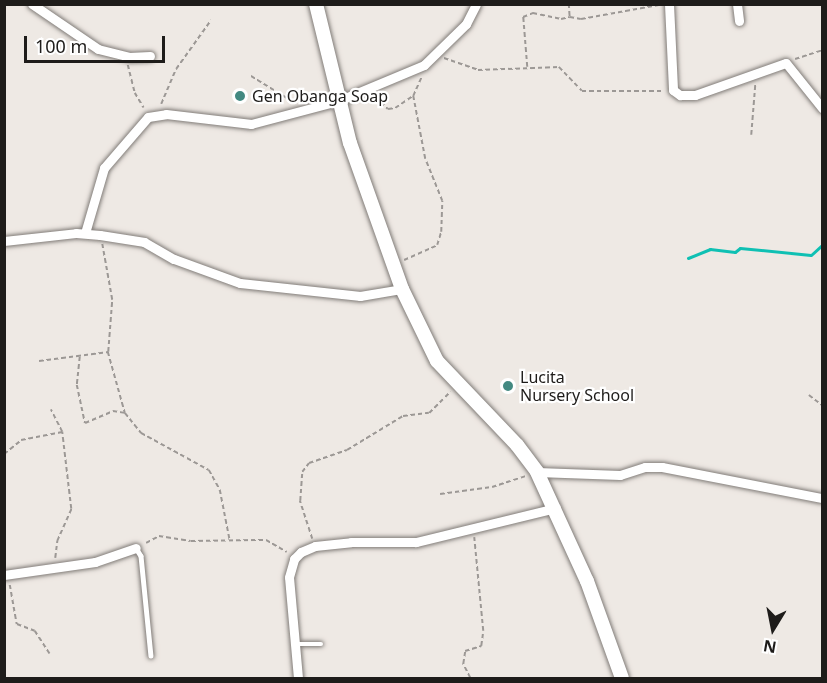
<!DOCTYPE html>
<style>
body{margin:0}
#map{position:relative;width:827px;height:683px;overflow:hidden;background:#eee9e4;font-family:"Noto Sans",sans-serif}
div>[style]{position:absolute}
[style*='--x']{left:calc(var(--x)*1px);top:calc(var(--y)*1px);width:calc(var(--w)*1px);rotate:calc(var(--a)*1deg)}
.stream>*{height:3px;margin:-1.5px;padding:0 1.5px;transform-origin:1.5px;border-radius:1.5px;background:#0fc0b3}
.path>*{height:1.5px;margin-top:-0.75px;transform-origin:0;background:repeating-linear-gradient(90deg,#9c9895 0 4.5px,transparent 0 7.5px)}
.roads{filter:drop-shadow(0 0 2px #817c78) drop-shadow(0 0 2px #817c78)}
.lane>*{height:4.5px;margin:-2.25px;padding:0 2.25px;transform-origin:2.25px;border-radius:2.25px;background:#fff}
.street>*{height:9px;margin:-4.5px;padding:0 4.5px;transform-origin:4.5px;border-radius:4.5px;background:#fff}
.secondary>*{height:14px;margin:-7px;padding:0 7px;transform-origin:7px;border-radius:7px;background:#fff}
.dots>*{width:16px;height:16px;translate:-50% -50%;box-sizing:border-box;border:3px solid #fff;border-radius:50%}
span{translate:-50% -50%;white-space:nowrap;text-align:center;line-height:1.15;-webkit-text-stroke:4.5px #fff;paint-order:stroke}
.poi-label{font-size:16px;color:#1e1c1a}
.left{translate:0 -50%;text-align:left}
.frame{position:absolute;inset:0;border:6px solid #1e1c1a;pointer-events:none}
.north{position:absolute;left:743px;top:599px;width:60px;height:60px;-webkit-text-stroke:4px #fff;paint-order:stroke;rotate:190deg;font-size:16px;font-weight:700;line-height:24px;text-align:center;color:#1e1c1a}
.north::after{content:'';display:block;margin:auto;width:21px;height:27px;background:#1e1c1a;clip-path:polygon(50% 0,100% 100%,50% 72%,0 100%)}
.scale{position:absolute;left:24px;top:36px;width:141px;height:27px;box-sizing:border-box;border:3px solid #1e1c1a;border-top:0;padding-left:8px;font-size:18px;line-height:21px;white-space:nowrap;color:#1e1c1a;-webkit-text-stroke:4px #fff;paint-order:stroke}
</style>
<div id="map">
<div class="stream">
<div style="--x:688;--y:258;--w:24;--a:-22"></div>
<div style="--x:710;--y:249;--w:25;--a:7"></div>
<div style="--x:735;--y:252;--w:6;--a:-39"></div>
<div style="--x:740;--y:248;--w:71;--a:5.6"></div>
<div style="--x:811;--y:255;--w:15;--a:-42"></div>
</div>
<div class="path">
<div style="--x:569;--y:4;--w:13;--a:86"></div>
<div style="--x:570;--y:17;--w:11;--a:10"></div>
<div style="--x:581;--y:19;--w:79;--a:-10.2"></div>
<div style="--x:444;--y:58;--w:36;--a:19"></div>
<div style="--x:478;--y:70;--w:81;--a:-2.1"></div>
<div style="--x:559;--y:67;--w:33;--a:46"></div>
<div style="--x:582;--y:91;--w:81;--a:0"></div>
<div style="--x:795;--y:59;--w:28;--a:-18"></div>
<div style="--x:128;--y:65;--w:29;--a:76"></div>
<div style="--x:135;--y:93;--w:17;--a:59"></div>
<div style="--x:527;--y:67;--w:50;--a:-94.6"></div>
<div style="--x:523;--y:17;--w:11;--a:-22"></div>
<div style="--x:533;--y:13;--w:29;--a:12"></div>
<div style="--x:561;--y:19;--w:9;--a:-13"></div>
<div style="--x:251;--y:76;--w:52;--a:31.5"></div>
<div style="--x:376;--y:97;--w:17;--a:45"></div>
<div style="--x:388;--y:109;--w:7;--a:-8"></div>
<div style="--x:395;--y:108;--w:22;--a:-34"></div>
<div style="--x:413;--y:96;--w:20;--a:-66"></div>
<div style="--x:161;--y:104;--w:38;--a:-67"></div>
<div style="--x:176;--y:69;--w:60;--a:-54.5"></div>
<div style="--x:751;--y:135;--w:50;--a:-85.4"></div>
<div style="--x:404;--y:260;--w:36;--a:-24"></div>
<div style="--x:437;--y:245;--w:14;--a:-73"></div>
<div style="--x:441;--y:232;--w:31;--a:-88"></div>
<div style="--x:442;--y:201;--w:45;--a:-112"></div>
<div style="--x:425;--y:159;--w:64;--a:-100.8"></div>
<div style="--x:108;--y:352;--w:63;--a:74.4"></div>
<div style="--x:80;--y:357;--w:28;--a:96"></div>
<div style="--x:77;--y:385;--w:39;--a:78"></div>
<div style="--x:85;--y:423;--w:30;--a:-23"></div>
<div style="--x:113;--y:411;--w:12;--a:9"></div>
<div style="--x:125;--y:413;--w:26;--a:51"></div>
<div style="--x:141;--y:433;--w:77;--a:28.6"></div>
<div style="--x:209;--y:470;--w:23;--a:61"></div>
<div style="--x:220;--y:490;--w:52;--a:78.9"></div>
<div style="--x:39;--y:361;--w:70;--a:-7.4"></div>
<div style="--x:108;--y:352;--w:52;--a:-85.6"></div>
<div style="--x:112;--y:300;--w:57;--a:-100.1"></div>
<div style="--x:809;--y:395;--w:16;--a:38"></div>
<div style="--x:4;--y:454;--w:22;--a:-39"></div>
<div style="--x:21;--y:440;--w:42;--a:-11"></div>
<div style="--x:62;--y:432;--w:25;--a:-117"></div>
<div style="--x:440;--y:494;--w:52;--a:-7.7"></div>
<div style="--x:492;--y:487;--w:36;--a:-18"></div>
<div style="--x:312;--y:539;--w:40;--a:-108"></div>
<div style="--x:300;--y:501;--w:29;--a:-86"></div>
<div style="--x:302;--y:472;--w:11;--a:-52"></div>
<div style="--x:309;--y:463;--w:40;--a:-18.9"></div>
<div style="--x:347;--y:450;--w:66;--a:-31.3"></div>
<div style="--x:403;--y:416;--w:26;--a:-7"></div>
<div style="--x:429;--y:413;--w:30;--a:-45"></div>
<div style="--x:146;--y:543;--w:15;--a:-28"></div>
<div style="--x:159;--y:536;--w:32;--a:9"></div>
<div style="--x:191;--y:541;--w:75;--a:-0.8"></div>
<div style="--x:266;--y:540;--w:24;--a:30"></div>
<div style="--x:55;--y:558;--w:17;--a:-83"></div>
<div style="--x:57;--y:541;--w:35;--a:-66"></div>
<div style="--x:71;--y:509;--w:78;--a:-96.7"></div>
<div style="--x:10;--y:585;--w:40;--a:80"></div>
<div style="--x:17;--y:624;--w:19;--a:21"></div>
<div style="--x:35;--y:631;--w:27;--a:57"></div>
<div style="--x:470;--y:678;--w:16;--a:-117"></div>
<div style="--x:463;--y:664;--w:13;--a:-81"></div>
<div style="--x:465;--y:651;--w:17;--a:-17"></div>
<div style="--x:481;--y:646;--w:15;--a:-82"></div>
<div style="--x:483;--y:631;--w:94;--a:-95.5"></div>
</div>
<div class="roads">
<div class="lane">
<div style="--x:136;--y:548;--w:9;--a:58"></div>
<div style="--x:141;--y:556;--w:100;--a:84.3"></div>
<div style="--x:296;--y:644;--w:25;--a:0"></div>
</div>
<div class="street">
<div style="--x:32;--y:4;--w:80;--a:34.3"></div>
<div style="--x:98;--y:49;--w:32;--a:14"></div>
<div style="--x:129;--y:57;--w:21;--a:-3"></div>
<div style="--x:669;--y:4;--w:86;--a:87.3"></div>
<div style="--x:673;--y:90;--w:9;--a:36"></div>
<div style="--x:680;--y:95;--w:15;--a:0"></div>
<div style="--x:695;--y:95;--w:96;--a:-19.4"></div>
<div style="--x:786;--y:63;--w:58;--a:51.3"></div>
<div style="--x:737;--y:4;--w:17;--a:83"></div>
<div style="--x:85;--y:233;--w:68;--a:-73.7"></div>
<div style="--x:104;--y:168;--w:67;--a:-49.2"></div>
<div style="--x:148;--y:117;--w:18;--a:-9"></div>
<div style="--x:166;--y:114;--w:86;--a:6.7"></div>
<div style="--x:251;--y:124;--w:90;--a:-14.8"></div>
<div style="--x:338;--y:101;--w:93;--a:-22.7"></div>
<div style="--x:424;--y:65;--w:59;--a:-44.3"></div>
<div style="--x:466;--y:24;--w:22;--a:-63"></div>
<div style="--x:4;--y:241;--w:72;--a:-6.3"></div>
<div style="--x:76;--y:233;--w:24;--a:5"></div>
<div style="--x:100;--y:235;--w:45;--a:9"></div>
<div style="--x:144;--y:242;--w:34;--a:30"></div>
<div style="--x:174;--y:259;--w:70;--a:20"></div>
<div style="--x:240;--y:283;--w:121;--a:6.2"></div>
<div style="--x:360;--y:296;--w:43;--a:-9.5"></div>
<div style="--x:537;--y:472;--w:83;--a:2.1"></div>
<div style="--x:620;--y:475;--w:26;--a:-18"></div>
<div style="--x:645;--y:467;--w:17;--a:0"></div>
<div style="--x:662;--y:467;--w:163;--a:11"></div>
<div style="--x:4;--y:575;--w:92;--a:-8.1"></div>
<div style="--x:95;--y:562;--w:43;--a:-18.9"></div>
<div style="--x:298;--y:678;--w:101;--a:-95.1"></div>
<div style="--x:289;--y:577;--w:19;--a:-74"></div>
<div style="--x:294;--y:559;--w:10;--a:-45"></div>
<div style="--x:301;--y:552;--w:15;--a:-23"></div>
<div style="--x:315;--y:546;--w:36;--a:-6"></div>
<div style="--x:351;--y:542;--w:65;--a:0"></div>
<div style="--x:416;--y:542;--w:144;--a:-13.7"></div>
</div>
<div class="secondary">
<div style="--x:316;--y:4;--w:143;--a:76.3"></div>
<div style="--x:350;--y:143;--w:155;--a:70.4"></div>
<div style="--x:402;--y:289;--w:80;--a:64.1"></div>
<div style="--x:437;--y:361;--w:116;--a:46.4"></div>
<div style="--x:517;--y:445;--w:34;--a:53"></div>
<div style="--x:537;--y:472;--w:120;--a:65.4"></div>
<div style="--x:587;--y:581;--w:103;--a:70.2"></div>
</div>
</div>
<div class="dots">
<div style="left:240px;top:96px;background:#438981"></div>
<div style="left:508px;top:386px;background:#438981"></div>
</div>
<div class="poi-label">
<span class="left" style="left:252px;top:96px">Gen Obanga Soap</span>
<span class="left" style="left:520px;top:386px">Lucita<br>Nursery School</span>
</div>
<div class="frame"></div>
<div class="north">N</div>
<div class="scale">100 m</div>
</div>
